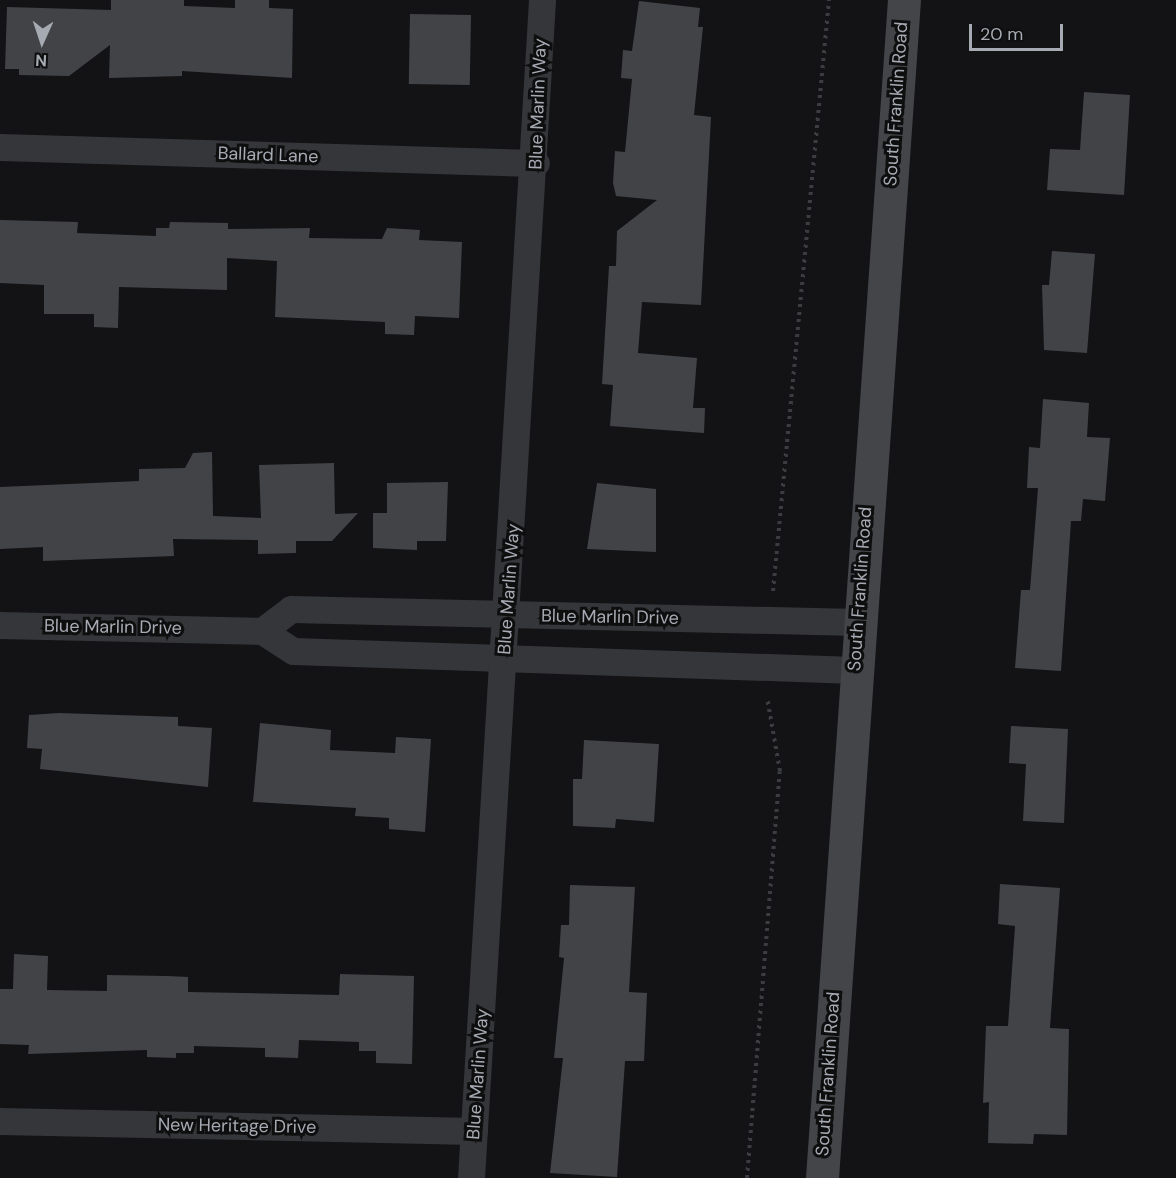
<!DOCTYPE html>
<style>
body{margin:0}
#map{position:relative;width:1176px;height:1178px;overflow:hidden;background:#131315;font-family:"DM Sans",sans-serif}
div>[style]{position:absolute}
[style*='--x']{left:calc(var(--x)*1px);top:calc(var(--y)*1px);width:calc(var(--w)*1px);rotate:calc(var(--a)*1deg)}
.building>*{inset:0;background:#424347;transform-origin:0 0}
.path>*{height:4px;margin-top:-2px;transform-origin:0;background:repeating-linear-gradient(90deg,#3b3d40 0 3px,transparent 0 7.5px)}
.minor>*{height:27px;margin:-13.5px;padding:0 13.5px;transform-origin:13.5px;border-radius:13.5px;background:#353639}
.secondary>*{height:33px;margin:-16.5px;padding:0 16.5px;transform-origin:16.5px;border-radius:16.5px;background:#434549}
span{translate:-50% -50%;white-space:nowrap;text-align:center;line-height:1.15;-webkit-text-stroke:6px #0e0e0f;paint-order:stroke}
.street-label{font-size:18px;color:#a6abb3}
.north{position:absolute;left:12px;top:12px;width:60px;height:60px;-webkit-text-stroke:4px #0e0e0f;paint-order:stroke;rotate:183deg;font-size:16px;font-weight:700;line-height:24px;text-align:center;color:#a6abb3}
.north::after{content:'';display:block;margin:auto;width:21px;height:27px;background:#a6abb3;clip-path:polygon(50% 0,100% 100%,50% 72%,0 100%)}
.scale{position:absolute;left:969px;top:24px;width:94px;height:27px;box-sizing:border-box;border:3px solid #a6abb3;border-top:0;padding-left:8px;font-size:18px;line-height:21px;white-space:nowrap;color:#a6abb3;-webkit-text-stroke:4px #0e0e0f;paint-order:stroke}
</style>
<div id="map">
<div class="building">
<div style="clip-path:polygon(111px 0,184px 0,184px 6px,235px 8px,235px 0,269px 0,269px 8px,293px 9px,292px 78px,182px 71px,182px 76px,109px 78px,110px 45px,69px 76px,19px 75px,19px 69px,5px 69px,7px 7px,111px 10px)"></div>
<div style="clip-path:polygon(639px 1px,700px 8px,698px 27px,703px 27px,694px 115px,711px 117px,701px 305px,642px 302px,638px 353px,697px 358px,693px 408px,705px 408px,704px 433px,610px 426px,613px 385px,602px 384px,609px 266px,616px 266px,617px 231px,657px 200px,616px 196px,613px 183px,615px 151px,625px 152px,632px 79px,621px 78px,623px 50px,632px 51px)"></div>
<div style="left:410px;top:14px;width:61px;height:70px;rotate:1deg"></div>
<div style="clip-path:polygon(1084px 92px,1130px 95px,1124px 195px,1047px 190px,1050px 149px,1080px 150px)"></div>
<div style="clip-path:polygon(0 220px,78px 222px,77px 233px,156px 236px,156px 228px,169px 228px,170px 222px,228px 223px,228px 229px,310px 228px,309px 238px,382px 239px,387px 228px,420px 230px,419px 240px,462px 242px,459px 318px,415px 316px,414px 335px,385px 334px,385px 322px,275px 317px,277px 261px,227px 258px,227px 290px,119px 287px,118px 328px,94px 327px,94px 314px,44px 314px,44px 285px,0 283px)"></div>
<div style="clip-path:polygon(1052px 251px,1095px 254px,1087px 353px,1044px 350px,1042px 285px,1049px 285px)"></div>
<div style="clip-path:polygon(1043px 399px,1089px 403px,1087px 437px,1110px 438px,1105px 501px,1083px 499px,1081px 521px,1071px 521px,1061px 671px,1015px 668px,1021px 590px,1030px 590px,1038px 488px,1027px 488px,1029px 447px,1040px 448px)"></div>
<div style="clip-path:polygon(212px 452px,213px 516px,261px 518px,259px 465px,334px 463px,335px 514px,358px 513px,332px 541px,296px 541px,296px 553px,258px 554px,258px 540px,173px 539px,174px 556px,43px 561px,43px 547px,0 549px,0 487px,139px 481px,139px 469px,185px 468px,193px 453px)"></div>
<div style="clip-path:polygon(448px 482px,446px 541px,417px 541px,417px 550px,373px 548px,373px 513px,387px 513px,387px 483px)"></div>
<div style="clip-path:polygon(597px 483px,656px 489px,656px 552px,587px 549px)"></div>
<div style="clip-path:polygon(59px 713px,178px 717px,178px 726px,212px 728px,208px 787px,40px 769px,42px 749px,27px 748px,29px 715px)"></div>
<div style="clip-path:polygon(260px 723px,331px 730px,330px 750px,395px 753px,396px 737px,431px 739px,425px 832px,389px 829px,389px 818px,355px 816px,356px 808px,253px 802px)"></div>
<div style="clip-path:polygon(1011px 726px,1068px 729px,1064px 823px,1023px 821px,1026px 764px,1009px 763px)"></div>
<div style="clip-path:polygon(584px 740px,659px 744px,654px 822px,616px 819px,615px 828px,573px 826px,573px 779px,582px 779px)"></div>
<div style="clip-path:polygon(1000px 884px,1060px 888px,1050px 1028px,1069px 1029px,1067px 1135px,1034px 1134px,1033px 1144px,988px 1143px,989px 1102px,983px 1103px,986px 1026px,1008px 1026px,1015px 926px,998px 924px)"></div>
<div style="clip-path:polygon(570px 885px,635px 887px,629px 992px,647px 993px,644px 1061px,625px 1061px,617px 1177px,550px 1173px,563px 1058px,554px 1058px,564px 958px,559px 957px,561px 925px,569px 925px)"></div>
<div style="clip-path:polygon(14px 954px,48px 956px,47px 990px,107px 991px,107px 975px,167px 976px,188px 977px,188px 992px,339px 995px,340px 974px,414px 976px,412px 1064px,376px 1063px,376px 1051px,359px 1051px,359px 1042px,299px 1040px,298px 1058px,265px 1057px,265px 1048px,194px 1046px,194px 1053px,176px 1053px,176px 1058px,147px 1057px,147px 1050px,28px 1054px,29px 1045px,0 1044px,0 989px,13px 989px)"></div>
</div>
<div class="path">
<div style="--x:773;--y:591;--w:594;--a:-84.59"></div>
<div style="--x:747;--y:1178;--w:408;--a:-85.4"></div>
<div style="--x:780;--y:771;--w:75;--a:-100"></div>
</div>
<div class="minor">
<div style="--x:0;--y:147;--w:536;--a:1.71"></div>
<div style="--x:0;--y:625;--w:262;--a:1.3"></div>
<div style="--x:854;--y:670;--w:561;--a:-178.06"></div>
<div style="--x:293;--y:651;--w:37;--a:-147"></div>
<div style="--x:262;--y:631;--w:36;--a:-37"></div>
<div style="--x:291;--y:609;--w:566;--a:1.32"></div>
<div style="--x:0;--y:1121;--w:474;--a:1.2"></div>
<div style="--x:471;--y:1178;--w:1180;--a:-86.55"></div>
</div>
<div class="secondary">
<div style="--x:822;--y:1178;--w:1181;--a:-86.02"></div>
</div>
<div class="street-label">
<span style="left:538px;top:104px;rotate:-88deg">Blue Marlin Way</span>
<span style="left:896px;top:104px;rotate:-86deg">South Franklin Road</span>
<span style="left:268px;top:155px;rotate:2deg">Ballard Lane</span>
<span style="left:509px;top:589px;rotate:-86deg">Blue Marlin Way</span>
<span style="left:860px;top:589px;rotate:-86deg">South Franklin Road</span>
<span style="left:610px;top:617px;rotate:1deg">Blue Marlin Drive</span>
<span style="left:113px;top:627px;rotate:1deg">Blue Marlin Drive</span>
<span style="left:478px;top:1074px;rotate:-86deg">Blue Marlin Way</span>
<span style="left:828px;top:1074px;rotate:-86deg">South Franklin Road</span>
<span style="left:237px;top:1126px;rotate:1deg">New Heritage Drive</span>
</div>
<div class="north">N</div>
<div class="scale">20 m</div>
</div>
